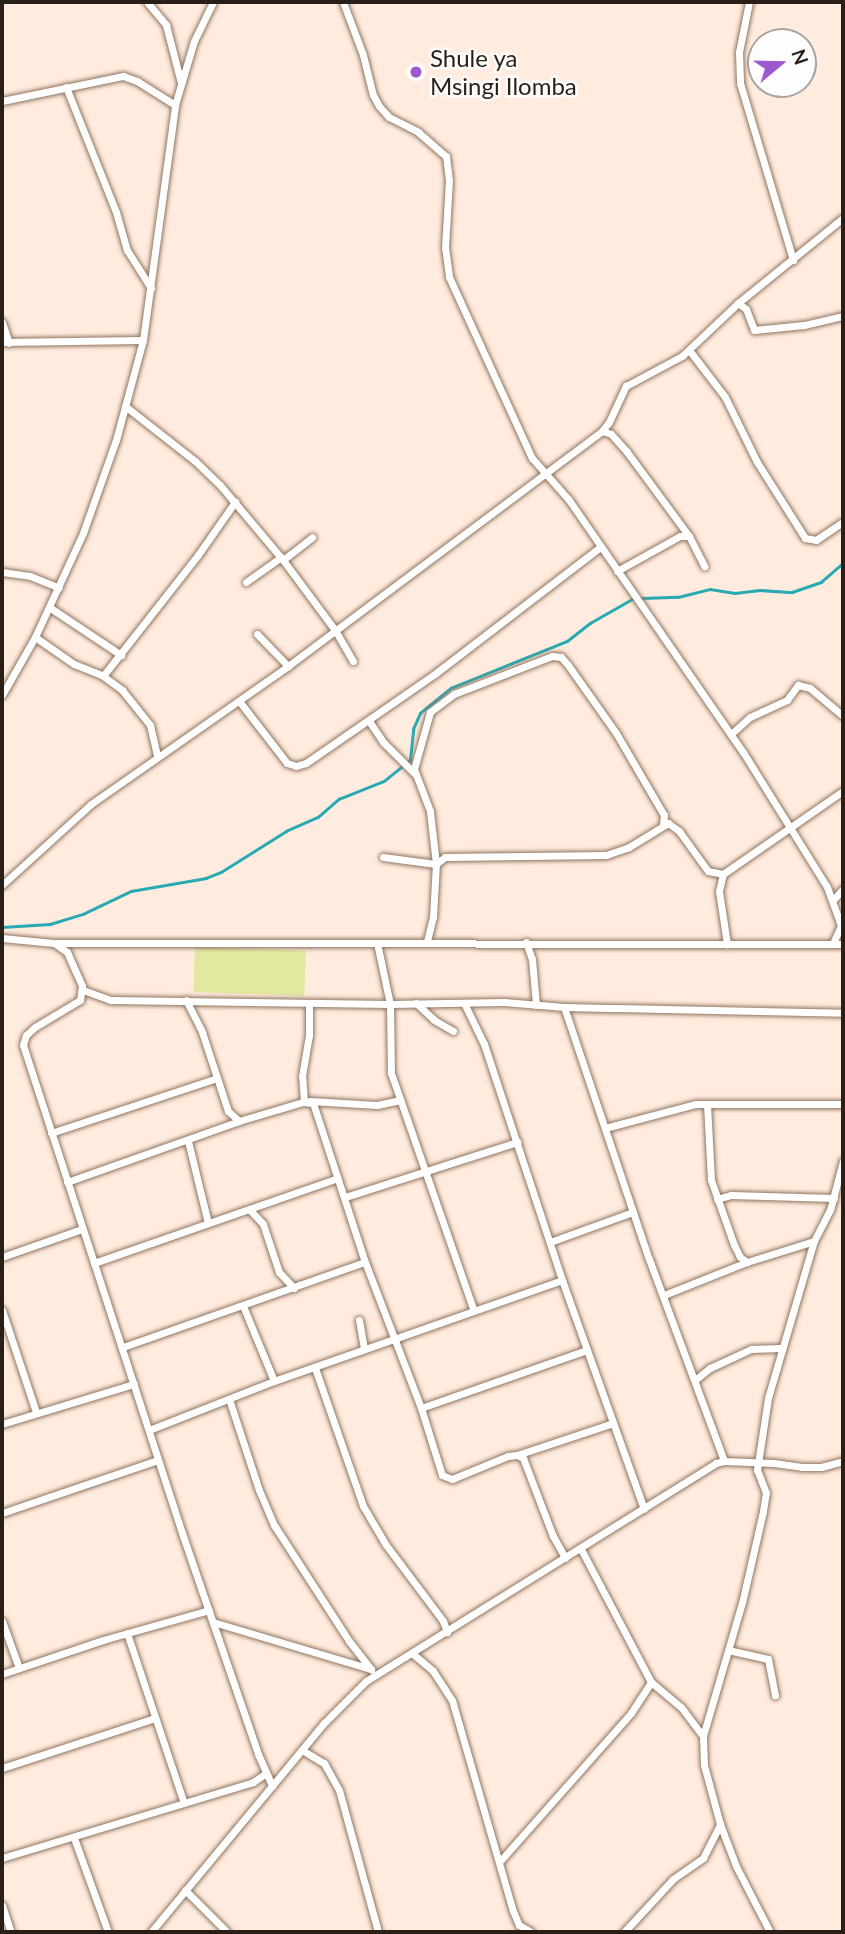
<!DOCTYPE html>
<style>
body{margin:0}
#map{position:relative;width:845px;height:1934px;overflow:hidden;background:#ffecde;font-family:Lato,sans-serif}
div>[style]{position:absolute}
[style*='--x']{left:calc(var(--x)*1px);top:calc(var(--y)*1px);width:calc(var(--w)*1px);rotate:calc(var(--a)*1deg)}
.green>*{inset:0;background:#e3e8a0;transform-origin:0 0}
.stream>*{height:2.5px;margin:-1.25px;padding:0 1.25px;transform-origin:1.25px;border-radius:1.25px;background:#29aab3}
.roads{filter:drop-shadow(0 0 2px #907560) drop-shadow(0 0 2px #907560)}
.street>*{height:7px;margin:-3.5px;padding:0 3.5px;transform-origin:3.5px;border-radius:3.5px;background:#fff}
.dots>*{width:19px;height:19px;translate:-50% -50%;box-sizing:border-box;border:4px solid #fdfdfd;border-radius:50%}
span{translate:-50% -50%;white-space:nowrap;text-align:center;line-height:1.15;-webkit-text-stroke:5px #fdfdfd;paint-order:stroke}
.poi-label{font-size:24px;color:#2a1f16}
.left{translate:0 -50%;text-align:left}
.frame{position:absolute;inset:0;border:4px solid #2a1f16;pointer-events:none}
.north{position:absolute;left:747px;top:28px;width:70px;height:70px;box-sizing:border-box;background:#fdfdfd;border:2px solid #a9a4a1;border-radius:50%;rotate:71deg;font-size:19px;font-weight:700;line-height:28px;text-align:center;color:#2a1f16}
.north::after{content:'';display:block;margin:auto;width:24px;height:32px;background:#9d5ad0;clip-path:polygon(50% 0,100% 100%,50% 72%,0 100%)}
</style>
<div id="map">
<div class="green">
<div style="left:195px;top:947px;width:111px;height:45px;rotate:2deg"></div>
</div>
<div class="stream">
<div style="--x:641;--y:598;--w:37;--a:-2"></div>
<div style="--x:678;--y:597;--w:33;--a:-14"></div>
<div style="--x:710;--y:589;--w:25;--a:9"></div>
<div style="--x:735;--y:593;--w:25;--a:-7"></div>
<div style="--x:760;--y:590;--w:32;--a:4"></div>
<div style="--x:792;--y:592;--w:31;--a:-19"></div>
<div style="--x:821;--y:582;--w:29;--a:-41"></div>
<div style="--x:2;--y:927;--w:48;--a:-3.6"></div>
<div style="--x:50;--y:924;--w:34;--a:-17"></div>
<div style="--x:83;--y:914;--w:53;--a:-25.6"></div>
<div style="--x:131;--y:891;--w:76;--a:-9.8"></div>
<div style="--x:206;--y:878;--w:16;--a:-22"></div>
<div style="--x:221;--y:872;--w:77;--a:-32.2"></div>
<div style="--x:286;--y:831;--w:35;--a:-24"></div>
<div style="--x:318;--y:817;--w:28;--a:-41"></div>
<div style="--x:339;--y:799;--w:48;--a:-21.8"></div>
<div style="--x:384;--y:781;--w:33;--a:-39"></div>
<div style="--x:410;--y:760;--w:31;--a:-84"></div>
<div style="--x:413;--y:729;--w:17;--a:-66"></div>
<div style="--x:420;--y:713;--w:40;--a:-39"></div>
<div style="--x:451;--y:688;--w:125;--a:-22.1"></div>
<div style="--x:567;--y:641;--w:29;--a:-38"></div>
<div style="--x:590;--y:623;--w:51;--a:-29.6"></div>
</div>
<div class="roads">
<div class="street">
<div style="--x:147;--y:2;--w:30;--a:50"></div>
<div style="--x:166;--y:25;--w:60;--a:75.5"></div>
<div style="--x:343;--y:2;--w:57;--a:69.3"></div>
<div style="--x:363;--y:55;--w:41;--a:76"></div>
<div style="--x:373;--y:95;--w:13;--a:61"></div>
<div style="--x:379;--y:106;--w:15;--a:48"></div>
<div style="--x:389;--y:117;--w:33;--a:27"></div>
<div style="--x:418;--y:132;--w:37;--a:41"></div>
<div style="--x:446;--y:156;--w:24;--a:83"></div>
<div style="--x:449;--y:180;--w:67;--a:93.4"></div>
<div style="--x:445;--y:247;--w:30;--a:82"></div>
<div style="--x:449;--y:277;--w:199;--a:65.4"></div>
<div style="--x:532;--y:458;--w:56;--a:48.6"></div>
<div style="--x:569;--y:500;--w:306;--a:55.4"></div>
<div style="--x:743;--y:752;--w:159;--a:58.1"></div>
<div style="--x:827;--y:887;--w:47;--a:70"></div>
<div style="--x:749;--y:2;--w:51;--a:101.3"></div>
<div style="--x:739;--y:52;--w:31;--a:88"></div>
<div style="--x:740;--y:83;--w:185;--a:73.3"></div>
<div style="--x:66;--y:87;--w:135;--a:68.2"></div>
<div style="--x:116;--y:212;--w:40;--a:74"></div>
<div style="--x:127;--y:250;--w:45;--a:57.7"></div>
<div style="--x:2;--y:101;--w:124;--a:-11.7"></div>
<div style="--x:123;--y:76;--w:15;--a:20"></div>
<div style="--x:137;--y:81;--w:45;--a:32.3"></div>
<div style="--x:738;--y:303;--w:10;--a:37"></div>
<div style="--x:746;--y:309;--w:22;--a:69"></div>
<div style="--x:754;--y:330;--w:50;--a:-5.7"></div>
<div style="--x:804;--y:325;--w:40;--a:-13"></div>
<div style="--x:2;--y:322;--w:22;--a:72"></div>
<div style="--x:2;--y:342;--w:141;--a:-0.8"></div>
<div style="--x:689;--y:350;--w:59;--a:52.5"></div>
<div style="--x:725;--y:397;--w:72;--a:63.8"></div>
<div style="--x:757;--y:462;--w:90;--a:57.7"></div>
<div style="--x:805;--y:538;--w:11;--a:10"></div>
<div style="--x:816;--y:540;--w:32;--a:-34"></div>
<div style="--x:125;--y:406;--w:89;--a:38.2"></div>
<div style="--x:195;--y:461;--w:35;--a:44"></div>
<div style="--x:220;--y:485;--w:98;--a:50"></div>
<div style="--x:283;--y:560;--w:87;--a:53.4"></div>
<div style="--x:335;--y:630;--w:36;--a:60"></div>
<div style="--x:602;--y:431;--w:9;--a:18"></div>
<div style="--x:611;--y:434;--w:24;--a:48"></div>
<div style="--x:627;--y:452;--w:104;--a:53.6"></div>
<div style="--x:689;--y:536;--w:34;--a:63"></div>
<div style="--x:283;--y:560;--w:37;--a:-38"></div>
<div style="--x:617;--y:571;--w:72;--a:-29.1"></div>
<div style="--x:680;--y:536;--w:9;--a:0"></div>
<div style="--x:2;--y:572;--w:28;--a:8"></div>
<div style="--x:30;--y:576;--w:31;--a:22"></div>
<div style="--x:246;--y:582;--w:43;--a:-35.5"></div>
<div style="--x:49;--y:607;--w:87;--a:33.7"></div>
<div style="--x:257;--y:634;--w:45;--a:45.9"></div>
<div style="--x:35;--y:637;--w:47;--a:34.7"></div>
<div style="--x:74;--y:664;--w:31;--a:22"></div>
<div style="--x:103;--y:676;--w:24;--a:36"></div>
<div style="--x:122;--y:690;--w:45;--a:51.3"></div>
<div style="--x:150;--y:725;--w:31;--a:77"></div>
<div style="--x:103;--y:676;--w:154;--a:-51.9"></div>
<div style="--x:198;--y:555;--w:65;--a:-55.1"></div>
<div style="--x:2;--y:695;--w:67;--a:-60.4"></div>
<div style="--x:35;--y:637;--w:115;--a:-65.2"></div>
<div style="--x:83;--y:533;--w:99;--a:-70.5"></div>
<div style="--x:116;--y:440;--w:104;--a:-74.9"></div>
<div style="--x:143;--y:340;--w:237;--a:-82.2"></div>
<div style="--x:175;--y:105;--w:67;--a:-73.5"></div>
<div style="--x:194;--y:41;--w:43;--a:-64"></div>
<div style="--x:239;--y:701;--w:78;--a:52.3"></div>
<div style="--x:287;--y:763;--w:9;--a:18"></div>
<div style="--x:296;--y:766;--w:10;--a:-17"></div>
<div style="--x:306;--y:763;--w:158;--a:-34.7"></div>
<div style="--x:436;--y:673;--w:207;--a:-37.5"></div>
<div style="--x:369;--y:721;--w:25;--a:56"></div>
<div style="--x:383;--y:742;--w:45;--a:45"></div>
<div style="--x:731;--y:734;--w:25;--a:-42"></div>
<div style="--x:750;--y:717;--w:41;--a:-24.7"></div>
<div style="--x:787;--y:700;--w:19;--a:-54"></div>
<div style="--x:798;--y:685;--w:12;--a:14"></div>
<div style="--x:810;--y:688;--w:43;--a:40.3"></div>
<div style="--x:383;--y:857;--w:53;--a:7.5"></div>
<div style="--x:436;--y:864;--w:53;--a:-96.5"></div>
<div style="--x:430;--y:811;--w:45;--a:-110.9"></div>
<div style="--x:414;--y:769;--w:59;--a:-74.3"></div>
<div style="--x:430;--y:712;--w:30;--a:-37"></div>
<div style="--x:454;--y:694;--w:105;--a:-21.2"></div>
<div style="--x:552;--y:656;--w:9;--a:6"></div>
<div style="--x:561;--y:657;--w:11;--a:49"></div>
<div style="--x:568;--y:665;--w:83;--a:54.8"></div>
<div style="--x:616;--y:733;--w:95;--a:59.7"></div>
<div style="--x:664;--y:815;--w:9;--a:96"></div>
<div style="--x:723;--y:874;--w:17;--a:103"></div>
<div style="--x:719;--y:891;--w:54;--a:81.4"></div>
<div style="--x:2;--y:885;--w:120;--a:-42.3"></div>
<div style="--x:91;--y:804;--w:241;--a:-35"></div>
<div style="--x:288;--y:666;--w:392;--a:-36.8"></div>
<div style="--x:602;--y:431;--w:11;--a:-52"></div>
<div style="--x:609;--y:422;--w:40;--a:-65"></div>
<div style="--x:626;--y:386;--w:64;--a:-28.2"></div>
<div style="--x:682;--y:356;--w:77;--a:-43.4"></div>
<div style="--x:738;--y:303;--w:135;--a:-39"></div>
<div style="--x:833;--y:900;--w:15;--a:-48"></div>
<div style="--x:2;--y:938;--w:52;--a:5.5"></div>
<div style="--x:54;--y:943;--w:16;--a:35"></div>
<div style="--x:67;--y:952;--w:37;--a:66"></div>
<div style="--x:82;--y:986;--w:14;--a:98"></div>
<div style="--x:80;--y:1000;--w:52;--a:149"></div>
<div style="--x:35;--y:1027;--w:12;--a:138"></div>
<div style="--x:26;--y:1035;--w:10;--a:107"></div>
<div style="--x:23;--y:1045;--w:513;--a:71.95"></div>
<div style="--x:182;--y:1533;--w:234;--a:71"></div>
<div style="--x:258;--y:1754;--w:35;--a:66"></div>
<div style="--x:427;--y:941;--w:25;--a:-76"></div>
<div style="--x:433;--y:917;--w:53;--a:-86.8"></div>
<div style="--x:436;--y:864;--w:11;--a:-38"></div>
<div style="--x:445;--y:857;--w:161;--a:-0.7"></div>
<div style="--x:606;--y:855;--w:24;--a:-19"></div>
<div style="--x:629;--y:847;--w:46;--a:-31.6"></div>
<div style="--x:668;--y:823;--w:14;--a:36"></div>
<div style="--x:679;--y:831;--w:49;--a:54.1"></div>
<div style="--x:708;--y:871;--w:15;--a:11"></div>
<div style="--x:723;--y:874;--w:146;--a:-34.7"></div>
<div style="--x:526;--y:942;--w:18;--a:71"></div>
<div style="--x:532;--y:959;--w:46;--a:85"></div>
<div style="--x:57;--y:943;--w:786;--a:0.07"></div>
<div style="--x:377;--y:943;--w:62;--a:78"></div>
<div style="--x:390;--y:1004;--w:69;--a:89.2"></div>
<div style="--x:391;--y:1073;--w:250;--a:70.8"></div>
<div style="--x:833;--y:943;--w:19;--a:-65"></div>
<div style="--x:83;--y:990;--w:30;--a:20"></div>
<div style="--x:111;--y:1000;--w:279;--a:0.8"></div>
<div style="--x:390;--y:1004;--w:114;--a:-1"></div>
<div style="--x:504;--y:1002;--w:60;--a:4.8"></div>
<div style="--x:564;--y:1007;--w:279;--a:1.2"></div>
<div style="--x:186;--y:1000;--w:36;--a:63"></div>
<div style="--x:202;--y:1032;--w:83;--a:71.8"></div>
<div style="--x:228;--y:1111;--w:15;--a:42"></div>
<div style="--x:416;--y:1003;--w:25;--a:43"></div>
<div style="--x:434;--y:1020;--w:22;--a:30"></div>
<div style="--x:464;--y:1003;--w:46;--a:64"></div>
<div style="--x:484;--y:1044;--w:249;--a:71.7"></div>
<div style="--x:562;--y:1280;--w:243;--a:70.3"></div>
<div style="--x:564;--y:1007;--w:266;--a:71.4"></div>
<div style="--x:649;--y:1259;--w:215;--a:69.6"></div>
<div style="--x:310;--y:1101;--w:67;--a:3.4"></div>
<div style="--x:377;--y:1105;--w:24;--a:-12"></div>
<div style="--x:304;--y:1102;--w:26;--a:-94"></div>
<div style="--x:302;--y:1076;--w:42;--a:-80.3"></div>
<div style="--x:309;--y:1035;--w:32;--a:-90"></div>
<div style="--x:707;--y:1104;--w:76;--a:87"></div>
<div style="--x:711;--y:1180;--w:69;--a:70.5"></div>
<div style="--x:734;--y:1245;--w:13;--a:63"></div>
<div style="--x:740;--y:1257;--w:9;--a:36"></div>
<div style="--x:605;--y:1128;--w:94;--a:-14.8"></div>
<div style="--x:696;--y:1104;--w:147;--a:0"></div>
<div style="--x:51;--y:1133;--w:175;--a:-18.3"></div>
<div style="--x:188;--y:1141;--w:84;--a:76.3"></div>
<div style="--x:67;--y:1182;--w:182;--a:-19.5"></div>
<div style="--x:239;--y:1121;--w:67;--a:-16.5"></div>
<div style="--x:303;--y:1102;--w:10;--a:6"></div>
<div style="--x:313;--y:1103;--w:167;--a:71.9"></div>
<div style="--x:365;--y:1262;--w:156;--a:69"></div>
<div style="--x:421;--y:1408;--w:70;--a:72.6"></div>
<div style="--x:442;--y:1475;--w:11;--a:22"></div>
<div style="--x:452;--y:1479;--w:61;--a:-22.3"></div>
<div style="--x:508;--y:1456;--w:9;--a:-6"></div>
<div style="--x:517;--y:1455;--w:7;--a:27"></div>
<div style="--x:523;--y:1458;--w:84;--a:69"></div>
<div style="--x:553;--y:1536;--w:25;--a:61"></div>
<div style="--x:345;--y:1197;--w:181;--a:-17.7"></div>
<div style="--x:717;--y:1199;--w:15;--a:-16"></div>
<div style="--x:731;--y:1195;--w:103;--a:1.7"></div>
<div style="--x:250;--y:1210;--w:19;--a:47"></div>
<div style="--x:263;--y:1224;--w:51;--a:71.6"></div>
<div style="--x:279;--y:1272;--w:22;--a:47"></div>
<div style="--x:550;--y:1242;--w:88;--a:-19.9"></div>
<div style="--x:2;--y:1257;--w:85;--a:-19.3"></div>
<div style="--x:94;--y:1263;--w:258;--a:-19.2"></div>
<div style="--x:664;--y:1295;--w:89;--a:-21.7"></div>
<div style="--x:747;--y:1262;--w:70;--a:-17.4"></div>
<div style="--x:243;--y:1306;--w:81;--a:67.5"></div>
<div style="--x:2;--y:1310;--w:108;--a:71.6"></div>
<div style="--x:359;--y:1320;--w:29;--a:80"></div>
<div style="--x:123;--y:1347;--w:256;--a:-19.4"></div>
<div style="--x:315;--y:1368;--w:146;--a:70.8"></div>
<div style="--x:363;--y:1506;--w:45;--a:59.5"></div>
<div style="--x:386;--y:1545;--w:95;--a:53.1"></div>
<div style="--x:443;--y:1621;--w:12;--a:70"></div>
<div style="--x:695;--y:1380;--w:19;--a:-39"></div>
<div style="--x:710;--y:1368;--w:45;--a:-24.9"></div>
<div style="--x:751;--y:1349;--w:29;--a:-2"></div>
<div style="--x:229;--y:1399;--w:96;--a:71.8"></div>
<div style="--x:259;--y:1490;--w:38;--a:67"></div>
<div style="--x:274;--y:1525;--w:138;--a:57.1"></div>
<div style="--x:349;--y:1641;--w:36;--a:52"></div>
<div style="--x:421;--y:1408;--w:176;--a:-19.3"></div>
<div style="--x:2;--y:1424;--w:138;--a:-16.9"></div>
<div style="--x:149;--y:1430;--w:134;--a:-21.4"></div>
<div style="--x:274;--y:1381;--w:305;--a:-19.3"></div>
<div style="--x:517;--y:1455;--w:101;--a:-18.4"></div>
<div style="--x:2;--y:1513;--w:165;--a:-18.8"></div>
<div style="--x:2;--y:1621;--w:50;--a:70.1"></div>
<div style="--x:213;--y:1622;--w:165;--a:16.6"></div>
<div style="--x:127;--y:1633;--w:179;--a:71.5"></div>
<div style="--x:728;--y:1650;--w:41;--a:12.7"></div>
<div style="--x:768;--y:1659;--w:37;--a:79"></div>
<div style="--x:413;--y:1654;--w:26;--a:40"></div>
<div style="--x:433;--y:1671;--w:35;--a:57"></div>
<div style="--x:452;--y:1700;--w:220;--a:73.9"></div>
<div style="--x:513;--y:1911;--w:15;--a:67"></div>
<div style="--x:519;--y:1925;--w:14;--a:30"></div>
<div style="--x:2;--y:1674;--w:107;--a:-18.6"></div>
<div style="--x:103;--y:1640;--w:110;--a:-15.8"></div>
<div style="--x:651;--y:1682;--w:39;--a:40"></div>
<div style="--x:681;--y:1707;--w:36;--a:53"></div>
<div style="--x:302;--y:1750;--w:26;--a:31"></div>
<div style="--x:324;--y:1763;--w:31;--a:61"></div>
<div style="--x:339;--y:1790;--w:147;--a:74.6"></div>
<div style="--x:2;--y:1768;--w:161;--a:-18.1"></div>
<div style="--x:74;--y:1838;--w:100;--a:70.1"></div>
<div style="--x:2;--y:1858;--w:262;--a:-16.8"></div>
<div style="--x:253;--y:1782;--w:14;--a:-34"></div>
<div style="--x:501;--y:1860;--w:196;--a:-48.5"></div>
<div style="--x:631;--y:1713;--w:37;--a:-57"></div>
<div style="--x:651;--y:1682;--w:150;--a:-117.8"></div>
<div style="--x:185;--y:1890;--w:59;--a:45"></div>
<div style="--x:2;--y:1905;--w:28;--a:72"></div>
<div style="--x:151;--y:1932;--w:271;--a:-50.4"></div>
<div style="--x:324;--y:1723;--w:59;--a:-45"></div>
<div style="--x:366;--y:1681;--w:412;--a:-31.9"></div>
<div style="--x:716;--y:1463;--w:8;--a:-14"></div>
<div style="--x:724;--y:1461;--w:50;--a:2.3"></div>
<div style="--x:774;--y:1463;--w:28;--a:8"></div>
<div style="--x:802;--y:1467;--w:19;--a:0"></div>
<div style="--x:821;--y:1467;--w:23;--a:-15"></div>
<div style="--x:624;--y:1932;--w:72;--a:-47.2"></div>
<div style="--x:673;--y:1879;--w:37;--a:-35"></div>
<div style="--x:703;--y:1858;--w:38;--a:-63"></div>
<div style="--x:770;--y:1932;--w:74;--a:-117.3"></div>
<div style="--x:736;--y:1866;--w:45;--a:-110.9"></div>
<div style="--x:720;--y:1824;--w:61;--a:-105.2"></div>
<div style="--x:704;--y:1765;--w:29;--a:-92"></div>
<div style="--x:703;--y:1736;--w:139;--a:-73.7"></div>
<div style="--x:742;--y:1603;--w:94;--a:-77.1"></div>
<div style="--x:763;--y:1511;--w:18;--a:-81"></div>
<div style="--x:766;--y:1493;--w:25;--a:-111"></div>
<div style="--x:757;--y:1470;--w:73;--a:-81.3"></div>
<div style="--x:768;--y:1398;--w:164;--a:-73.7"></div>
<div style="--x:814;--y:1241;--w:35;--a:-63"></div>
<div style="--x:830;--y:1210;--w:51;--a:-75.1"></div>
</div>
</div>
<div class="dots">
<div style="left:416px;top:72px;background:#9d5ad0"></div>
</div>
<div class="poi-label">
<span class="left" style="left:430px;top:72px">Shule ya<br>Msingi Ilomba</span>
</div>
<div class="frame"></div>
<div class="north">N</div>
</div>
